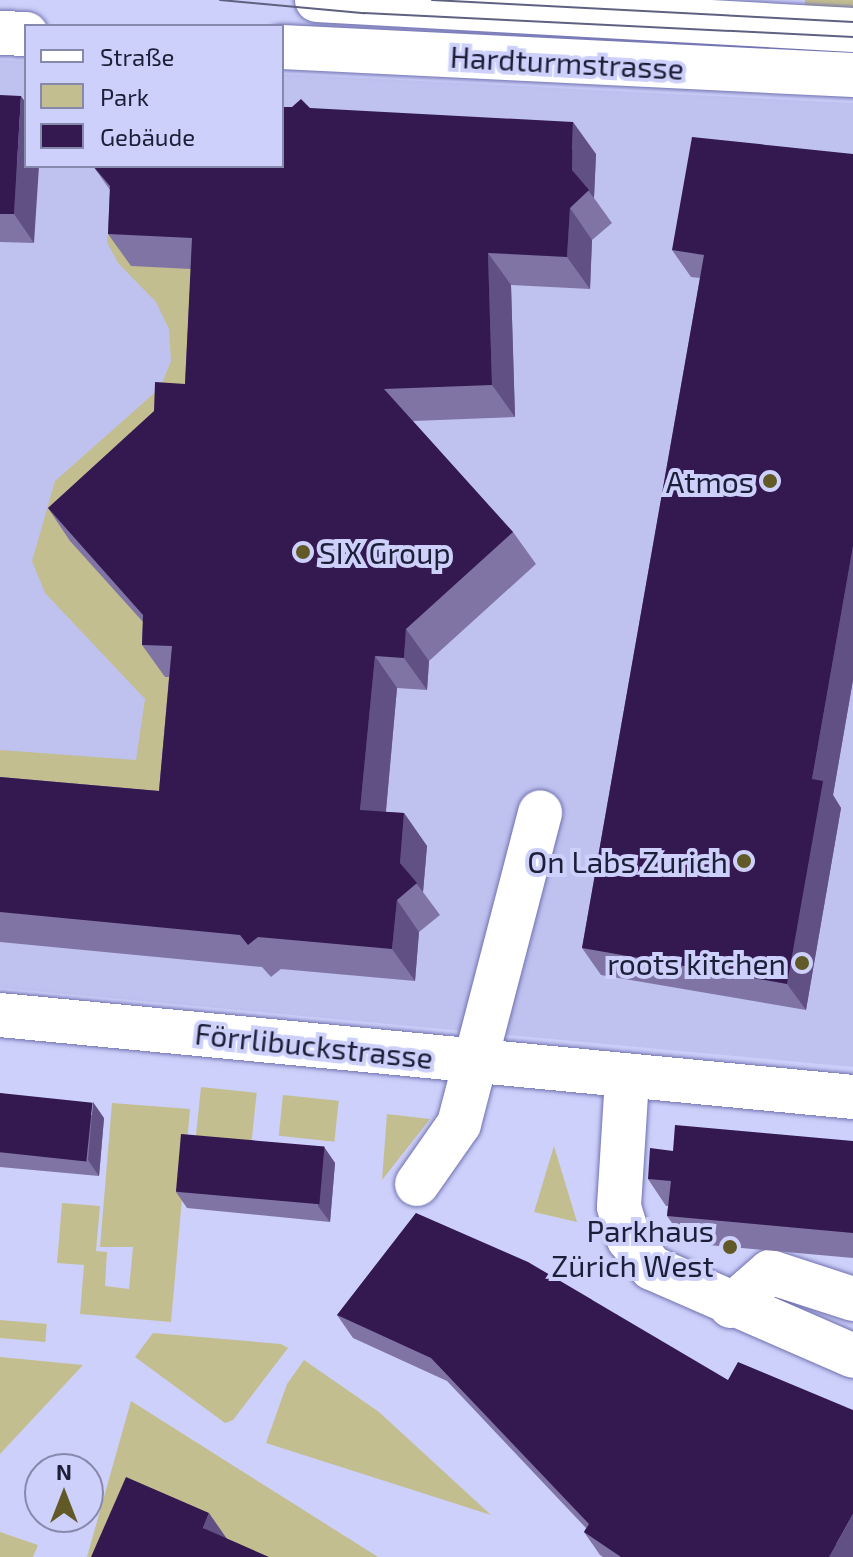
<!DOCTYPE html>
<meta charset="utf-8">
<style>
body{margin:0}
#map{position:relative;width:853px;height:1557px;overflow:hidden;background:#cdd0fa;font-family:"Exo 2",sans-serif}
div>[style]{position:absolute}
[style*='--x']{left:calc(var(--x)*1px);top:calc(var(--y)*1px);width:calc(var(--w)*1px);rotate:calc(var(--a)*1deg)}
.built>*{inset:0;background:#bfc2ef}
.green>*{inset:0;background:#c3be90;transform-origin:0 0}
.roads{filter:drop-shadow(0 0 2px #7071b0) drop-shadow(0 0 2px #7071b0)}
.minor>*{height:44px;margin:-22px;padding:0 22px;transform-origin:22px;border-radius:22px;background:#fff}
.tram>*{height:2px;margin:-1px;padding:0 1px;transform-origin:1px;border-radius:1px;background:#5f6181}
.wall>*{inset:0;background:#8074a5}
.shaded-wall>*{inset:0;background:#615083}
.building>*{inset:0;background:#331950;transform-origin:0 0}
.dots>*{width:22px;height:22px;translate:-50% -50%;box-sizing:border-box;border:4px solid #cdd0fa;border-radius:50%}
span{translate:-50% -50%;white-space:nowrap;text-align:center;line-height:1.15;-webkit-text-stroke:8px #cdd0fa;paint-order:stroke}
.street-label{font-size:30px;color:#1d1e38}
.poi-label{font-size:30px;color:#1d1e38}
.right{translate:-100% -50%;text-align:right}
.left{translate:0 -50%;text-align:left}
.legend{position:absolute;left:24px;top:24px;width:260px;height:144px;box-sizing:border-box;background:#cdd0fa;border:2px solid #8789ac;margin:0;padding:10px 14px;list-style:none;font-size:24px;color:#1d1e38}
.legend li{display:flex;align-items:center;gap:16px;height:40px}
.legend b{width:40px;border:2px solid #8789ac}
.north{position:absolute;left:24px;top:1453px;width:80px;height:80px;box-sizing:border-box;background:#cdd0fa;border:2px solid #8789ac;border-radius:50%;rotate:0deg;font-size:22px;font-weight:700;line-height:32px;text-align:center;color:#1d1e38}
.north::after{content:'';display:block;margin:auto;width:28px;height:36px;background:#615a26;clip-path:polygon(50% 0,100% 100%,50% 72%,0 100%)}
</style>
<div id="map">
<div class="built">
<div style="clip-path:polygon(0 60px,26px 61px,26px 166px,282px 166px,282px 74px,853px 103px,853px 1067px,0 988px)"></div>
</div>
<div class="green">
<div style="clip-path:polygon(805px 0,853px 0,853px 11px,805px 8px)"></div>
<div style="clip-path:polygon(112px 197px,215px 270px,195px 678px,182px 824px,0 807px,0 750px,136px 760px,145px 699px,45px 593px,32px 561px,55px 481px,160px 388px,171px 361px,169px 329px,156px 302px,118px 263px,107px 242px)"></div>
<div style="left:201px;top:1087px;width:56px;height:54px;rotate:6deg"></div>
<div style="left:283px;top:1095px;width:56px;height:41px;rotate:6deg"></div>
<div style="clip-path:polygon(112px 1103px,190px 1109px,171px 1322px,80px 1314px,84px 1265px,57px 1263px,62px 1203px,100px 1206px,96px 1251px,107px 1252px,105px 1286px,129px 1289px,133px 1247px,100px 1247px)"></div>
<div style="clip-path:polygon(387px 1114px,430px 1119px,382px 1180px)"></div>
<div style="clip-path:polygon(554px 1146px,577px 1222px,534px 1212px)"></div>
<div style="left:0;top:1320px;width:47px;height:18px;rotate:5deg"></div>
<div style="clip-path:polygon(153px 1333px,281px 1344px,288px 1348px,233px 1420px,225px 1423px,135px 1357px)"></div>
<div style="clip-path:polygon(0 1357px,83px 1365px,0 1454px)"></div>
<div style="clip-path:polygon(304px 1360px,379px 1412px,491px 1515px,266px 1443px,287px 1384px)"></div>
<div style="clip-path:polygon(131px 1401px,378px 1557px,87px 1557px)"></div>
<div style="clip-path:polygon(0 1532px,38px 1545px,33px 1557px,0 1557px)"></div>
</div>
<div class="roads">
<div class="minor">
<div style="--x:317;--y:0;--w:537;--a:3.2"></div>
<div style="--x:0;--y:33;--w:26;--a:2"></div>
<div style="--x:282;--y:47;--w:572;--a:2.81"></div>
<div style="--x:0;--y:1015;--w:857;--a:5.49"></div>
<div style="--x:627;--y:1079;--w:128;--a:93.6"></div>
<div style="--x:619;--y:1207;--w:34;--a:73"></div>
<div style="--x:629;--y:1239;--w:37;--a:52"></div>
<div style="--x:652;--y:1268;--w:219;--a:23.6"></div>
<div style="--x:417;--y:1184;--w:73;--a:-55"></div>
<div style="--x:459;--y:1124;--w:322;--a:-75.4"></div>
<div style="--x:731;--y:1306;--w:52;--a:-41.1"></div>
<div style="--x:770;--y:1272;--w:87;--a:18"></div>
</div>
</div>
<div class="tram">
<div style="--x:220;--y:0;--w:145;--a:5.2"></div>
<div style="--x:364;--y:13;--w:490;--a:2.8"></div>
<div style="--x:432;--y:0;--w:422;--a:3"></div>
</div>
<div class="wall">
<div style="clip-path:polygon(0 95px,34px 243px,0 242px)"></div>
<div style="clip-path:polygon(310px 108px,596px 154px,594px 198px,612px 223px,592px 240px,590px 289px,511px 285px,515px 417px,413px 421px,513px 532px,536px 564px,429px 661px,427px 690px,397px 688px,386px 812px,404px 813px,427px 846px,423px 892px,440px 915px,419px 932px,415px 981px,281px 969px,271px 977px,262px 967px,0 942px,0 777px,159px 791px,169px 677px,165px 677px,142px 645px,143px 622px,70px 541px,48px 508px,185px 384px,191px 269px,131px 266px,108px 234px,110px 190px,93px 166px)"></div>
<div style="clip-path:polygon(853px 154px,853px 680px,833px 795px,841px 808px,806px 1010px,601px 975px,582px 948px,700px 278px,691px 277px,672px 250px)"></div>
<div style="clip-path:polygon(0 1093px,104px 1118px,99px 1176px,0 1167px)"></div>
<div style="clip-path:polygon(853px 1141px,853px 1258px,686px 1243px,667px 1216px,668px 1206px,666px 1206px,648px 1179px,673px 1151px)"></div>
<div style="clip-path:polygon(324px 1147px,335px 1163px,330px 1222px,187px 1208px,176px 1192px)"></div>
<div style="clip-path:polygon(416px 1213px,853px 1557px,603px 1557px,600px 1555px,584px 1532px,586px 1528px,447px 1381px,353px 1338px,337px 1315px)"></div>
</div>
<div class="shaded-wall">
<div style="clip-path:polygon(21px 96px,26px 103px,26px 166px,39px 166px,34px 243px,14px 214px)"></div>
<div style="clip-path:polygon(573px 122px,596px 154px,594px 198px,572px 170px)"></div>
<div style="clip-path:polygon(570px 208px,592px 240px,590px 289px,567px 257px)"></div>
<div style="clip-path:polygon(488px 253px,511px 285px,515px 417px,492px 385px)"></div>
<div style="clip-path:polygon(853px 546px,853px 680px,833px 795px,841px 808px,806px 1010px,787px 984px,812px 779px)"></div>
<div style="clip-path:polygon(406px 629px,429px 661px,427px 690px,404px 658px)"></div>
<div style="clip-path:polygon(375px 656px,397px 688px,383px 842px,360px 810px)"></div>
<div style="clip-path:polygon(404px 813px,427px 846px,423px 892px,400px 863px)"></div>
<div style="clip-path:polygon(397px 900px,419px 932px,415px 981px,392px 949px)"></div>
<div style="clip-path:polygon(93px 1102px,104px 1118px,99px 1176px,88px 1160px)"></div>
<div style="clip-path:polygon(324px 1147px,335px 1163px,330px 1222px,318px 1206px)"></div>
<div style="clip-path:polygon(209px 1513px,234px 1549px,203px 1528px)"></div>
<div style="clip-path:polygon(853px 1514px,853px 1557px,829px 1557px)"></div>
</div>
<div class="building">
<div style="clip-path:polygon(0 95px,21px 96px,14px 214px,0 214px)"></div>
<div style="clip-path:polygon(301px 99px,310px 108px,573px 122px,572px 170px,589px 190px,570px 208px,567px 257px,488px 253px,492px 385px,384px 389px,513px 532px,406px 629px,404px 658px,375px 656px,360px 810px,404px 813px,400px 863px,417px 883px,397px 900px,392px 949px,258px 937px,248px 945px,240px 935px,0 912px,0 777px,159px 791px,172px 646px,142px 645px,143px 615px,48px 508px,154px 411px,155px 382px,185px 384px,192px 238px,108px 234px,110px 186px,93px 166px,282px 166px,282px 107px,292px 107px)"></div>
<div style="clip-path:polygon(692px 137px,853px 154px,853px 546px,812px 779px,823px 781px,787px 984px,582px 948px,704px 255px,672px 250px)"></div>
<div style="left:0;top:1093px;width:93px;height:59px;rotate:6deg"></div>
<div style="clip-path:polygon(675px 1125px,853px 1141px,853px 1233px,667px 1216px,671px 1181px,648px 1179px,650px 1148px,673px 1151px)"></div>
<div style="left:181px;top:1134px;width:144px;height:58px;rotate:5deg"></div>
<div style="clip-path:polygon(416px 1213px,528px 1262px,728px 1380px,738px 1362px,853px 1410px,853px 1514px,829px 1557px,621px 1557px,584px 1532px,589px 1524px,431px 1358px,337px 1315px)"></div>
<div style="clip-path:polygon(126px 1477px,209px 1513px,203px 1528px,269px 1557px,91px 1557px)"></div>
</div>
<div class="dots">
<div style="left:770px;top:481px;background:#615a26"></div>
<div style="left:303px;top:552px;background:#615a26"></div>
<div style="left:744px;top:861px;background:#615a26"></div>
<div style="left:802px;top:963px;background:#615a26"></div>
<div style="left:730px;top:1247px;background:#615a26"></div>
</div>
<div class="street-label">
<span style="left:567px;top:62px;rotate:3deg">Hardturmstrasse</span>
<span style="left:314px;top:1045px;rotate:6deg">Förrlibuckstrasse</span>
</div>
<div class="poi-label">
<span class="right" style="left:754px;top:481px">Atmos</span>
<span class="left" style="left:319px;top:552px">SIX Group</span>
<span class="right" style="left:728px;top:861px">On Labs Zurich</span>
<span class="right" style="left:786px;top:963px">roots kitchen</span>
<span class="right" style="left:714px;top:1247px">Parkhaus<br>Zürich West</span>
</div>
<ul class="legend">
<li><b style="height:10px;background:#fff"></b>Straße</li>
<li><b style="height:22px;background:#c3be90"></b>Park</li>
<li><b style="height:22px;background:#331950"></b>Gebäude</li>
</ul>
<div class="north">N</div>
</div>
